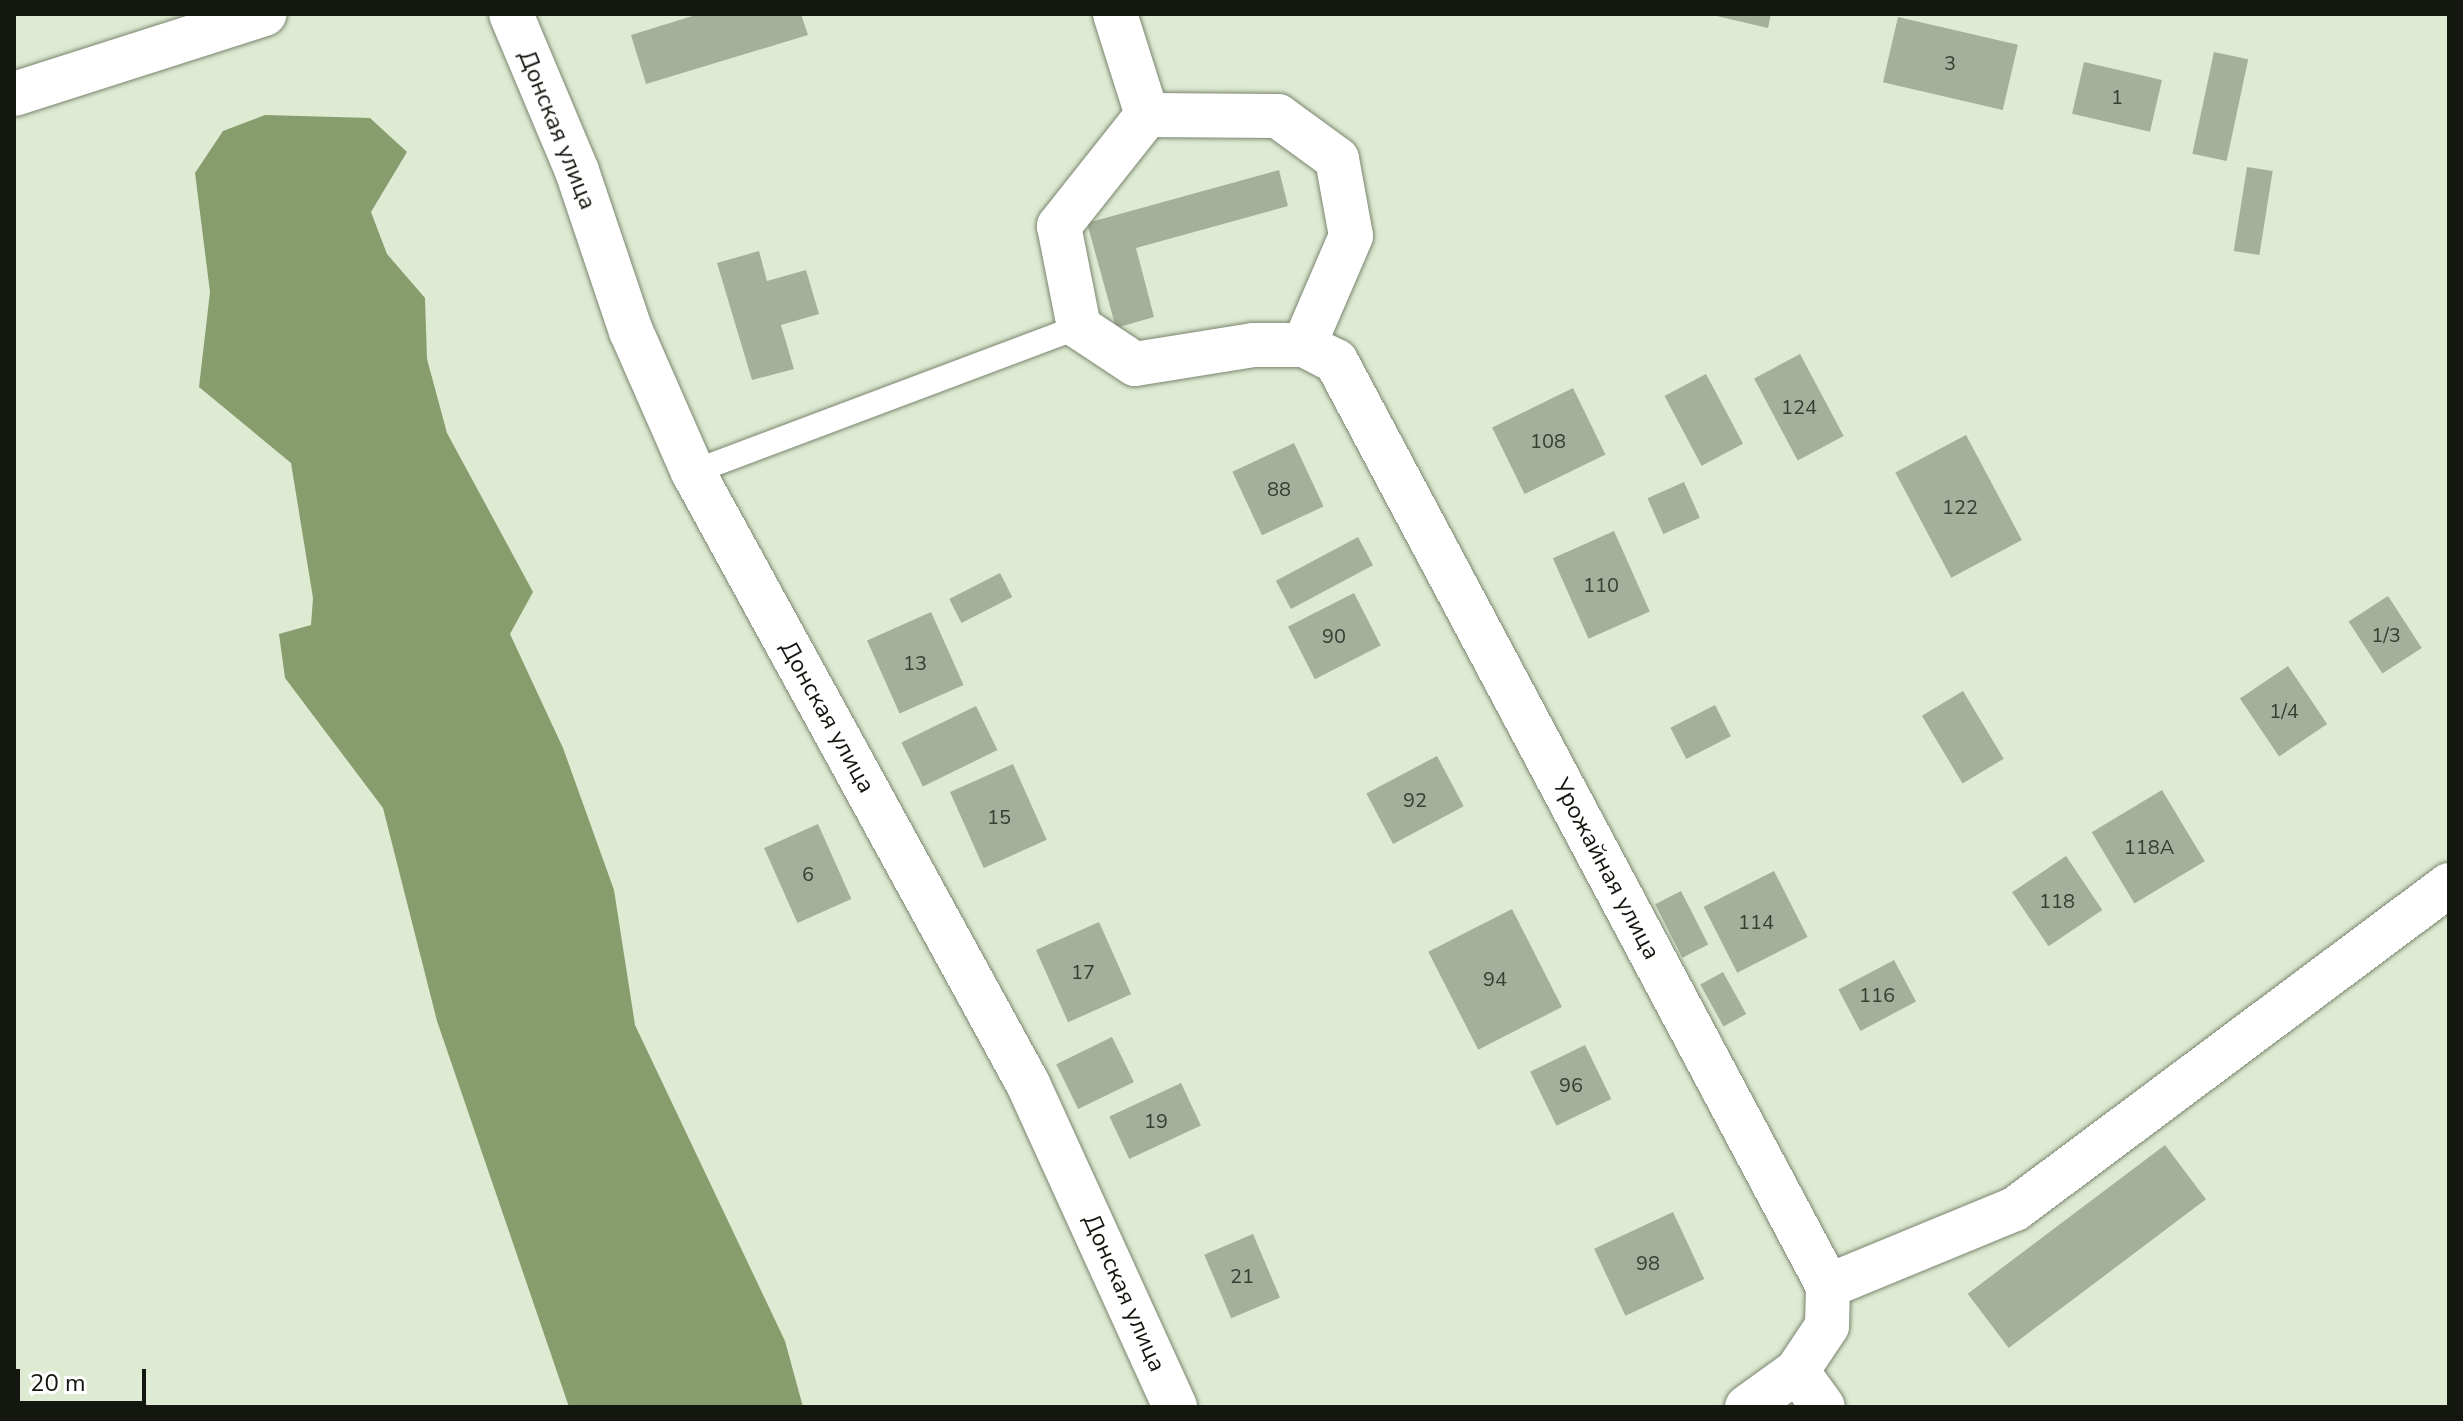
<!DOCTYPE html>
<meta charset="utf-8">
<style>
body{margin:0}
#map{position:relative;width:2463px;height:1421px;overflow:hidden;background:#deead2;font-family:"Nunito Sans",sans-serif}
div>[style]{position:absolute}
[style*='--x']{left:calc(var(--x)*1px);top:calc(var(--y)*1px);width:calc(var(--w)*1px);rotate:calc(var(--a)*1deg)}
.water>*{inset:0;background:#879d6d}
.building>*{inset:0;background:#a5b09a;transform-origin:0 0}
.roads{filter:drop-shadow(0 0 2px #7a856f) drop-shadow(0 0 2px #7a856f)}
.lane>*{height:24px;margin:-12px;padding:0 12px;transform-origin:12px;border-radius:12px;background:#fff}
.street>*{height:44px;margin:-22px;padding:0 22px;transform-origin:22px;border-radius:22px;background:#fff}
span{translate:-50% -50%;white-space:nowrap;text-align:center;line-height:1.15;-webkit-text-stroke:6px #fff;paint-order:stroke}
.number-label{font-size:20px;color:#383d32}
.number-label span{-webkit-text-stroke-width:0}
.street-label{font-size:24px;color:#13170f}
.frame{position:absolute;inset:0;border:16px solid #13170f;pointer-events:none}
.scale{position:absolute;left:16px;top:1369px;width:130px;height:36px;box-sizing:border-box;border:4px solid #13170f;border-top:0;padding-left:10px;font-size:24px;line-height:28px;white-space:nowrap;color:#13170f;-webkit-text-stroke:6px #fff;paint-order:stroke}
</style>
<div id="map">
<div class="water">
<div style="clip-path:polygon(265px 115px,370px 118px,407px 152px,371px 212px,387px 254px,425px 298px,427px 359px,447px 433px,533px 592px,510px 634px,563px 748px,614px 890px,635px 1025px,785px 1341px,803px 1407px,569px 1407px,437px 1021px,383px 808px,285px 678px,279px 634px,311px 625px,313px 598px,291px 463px,199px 387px,210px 292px,195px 173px,223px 131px)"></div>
</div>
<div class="building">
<div style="clip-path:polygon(699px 14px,801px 14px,808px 35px,646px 84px,631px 35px)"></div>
<div style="clip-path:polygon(1708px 14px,1771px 14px,1768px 28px)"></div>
<div style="left:1898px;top:17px;width:123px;height:67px;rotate:13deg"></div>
<div style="left:2214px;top:52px;width:35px;height:104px;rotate:12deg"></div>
<div style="left:2084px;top:62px;width:80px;height:53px;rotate:13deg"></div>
<div style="left:2247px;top:167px;width:26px;height:85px;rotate:9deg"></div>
<div style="clip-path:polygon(1279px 170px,1288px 206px,1136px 248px,1154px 317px,1116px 328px,1087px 223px)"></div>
<div style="clip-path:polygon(759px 251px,767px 281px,806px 270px,819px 314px,781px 325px,794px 369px,752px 380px,717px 263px)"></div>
<div style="left:1800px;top:354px;width:93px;height:52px;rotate:62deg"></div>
<div style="left:1706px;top:374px;width:79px;height:47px;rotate:62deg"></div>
<div style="left:1573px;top:388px;width:74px;height:90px;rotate:64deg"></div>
<div style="left:1966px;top:435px;width:119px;height:80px;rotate:62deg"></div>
<div style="left:1294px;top:443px;width:70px;height:68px;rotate:65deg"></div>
<div style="left:1684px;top:482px;width:39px;height:40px;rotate:66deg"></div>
<div style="left:1614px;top:531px;width:88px;height:67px;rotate:66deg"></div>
<div style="left:1358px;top:537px;width:32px;height:93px;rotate:62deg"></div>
<div style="left:1000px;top:573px;width:27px;height:57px;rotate:63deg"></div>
<div style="left:1354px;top:593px;width:59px;height:74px;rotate:63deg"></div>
<div style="left:2388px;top:596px;width:62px;height:47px;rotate:57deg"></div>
<div style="left:931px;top:612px;width:80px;height:70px;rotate:66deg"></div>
<div style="left:2288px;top:666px;width:70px;height:58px;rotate:56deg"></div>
<div style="left:1963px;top:691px;width:79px;height:48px;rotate:59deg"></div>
<div style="left:1715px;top:705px;width:35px;height:50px;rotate:63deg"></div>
<div style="left:976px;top:706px;width:49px;height:83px;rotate:64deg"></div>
<div style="left:1437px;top:756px;width:57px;height:80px;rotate:62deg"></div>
<div style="left:1013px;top:764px;width:83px;height:69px;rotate:66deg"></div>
<div style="left:2162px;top:790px;width:83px;height:82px;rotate:59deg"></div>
<div style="left:818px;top:824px;width:82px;height:59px;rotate:66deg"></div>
<div style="left:2066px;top:856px;width:65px;height:65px;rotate:56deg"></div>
<div style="left:1774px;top:871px;width:74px;height:79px;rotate:63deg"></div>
<div style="left:1681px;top:891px;width:60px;height:29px;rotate:63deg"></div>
<div style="left:1512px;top:909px;width:110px;height:94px;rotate:63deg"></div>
<div style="left:1099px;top:922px;width:79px;height:69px;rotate:66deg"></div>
<div style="left:1894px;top:960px;width:47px;height:63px;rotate:62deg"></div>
<div style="left:1723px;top:972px;width:48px;height:26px;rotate:61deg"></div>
<div style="left:1112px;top:1037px;width:50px;height:62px;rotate:64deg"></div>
<div style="left:1585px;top:1045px;width:60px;height:61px;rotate:64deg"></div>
<div style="left:1181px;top:1083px;width:47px;height:79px;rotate:65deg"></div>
<div style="left:2165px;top:1145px;width:68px;height:247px;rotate:53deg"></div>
<div style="left:1673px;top:1212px;width:74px;height:87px;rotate:65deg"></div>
<div style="left:1253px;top:1234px;width:69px;height:53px;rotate:67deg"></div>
</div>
<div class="roads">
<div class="lane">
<div style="--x:693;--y:472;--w:412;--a:-20.6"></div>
</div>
<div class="street">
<div style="--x:511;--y:14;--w:170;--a:67.2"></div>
<div style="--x:577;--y:171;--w:169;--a:71.4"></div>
<div style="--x:631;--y:331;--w:154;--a:66.3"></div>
<div style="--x:693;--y:472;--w:698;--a:61.3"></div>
<div style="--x:1028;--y:1084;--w:355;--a:65.5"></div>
<div style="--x:1115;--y:14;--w:106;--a:72.4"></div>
<div style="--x:1147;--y:115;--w:142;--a:128.4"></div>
<div style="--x:1059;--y:226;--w:103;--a:78.8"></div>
<div style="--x:1079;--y:327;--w:67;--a:33.5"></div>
<div style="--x:1135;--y:364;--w:120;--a:-9.1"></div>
<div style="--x:1253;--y:345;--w:51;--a:0"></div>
<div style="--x:1304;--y:345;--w:36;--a:27"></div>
<div style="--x:1336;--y:361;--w:1048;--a:61.99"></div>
<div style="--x:1828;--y:1286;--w:40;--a:91.4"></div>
<div style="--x:1827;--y:1326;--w:54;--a:123.7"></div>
<div style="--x:1797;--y:1371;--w:44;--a:54.2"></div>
<div style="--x:14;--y:94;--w:263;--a:-17.7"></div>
<div style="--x:1147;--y:115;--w:131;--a:0.4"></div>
<div style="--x:1278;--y:116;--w:73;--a:36.1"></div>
<div style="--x:1337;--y:159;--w:78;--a:79.7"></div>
<div style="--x:1351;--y:236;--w:119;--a:113.3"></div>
<div style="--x:1828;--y:1286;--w:202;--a:-22.4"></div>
<div style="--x:2015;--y:1209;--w:542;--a:-36.74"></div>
<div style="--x:1747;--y:1407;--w:62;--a:-35.8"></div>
</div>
</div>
<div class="number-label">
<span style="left:1950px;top:63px">3</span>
<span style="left:2117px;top:97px">1</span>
<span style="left:1799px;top:407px">124</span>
<span style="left:1548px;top:441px">108</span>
<span style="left:1279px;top:489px">88</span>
<span style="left:1960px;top:507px">122</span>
<span style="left:1601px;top:585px">110</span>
<span style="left:2386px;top:635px">1/3</span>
<span style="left:1334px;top:636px">90</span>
<span style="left:915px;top:663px">13</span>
<span style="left:2284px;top:711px">1/4</span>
<span style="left:1415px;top:800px">92</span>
<span style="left:999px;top:817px">15</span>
<span style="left:2149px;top:847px">118А</span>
<span style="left:808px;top:874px">6</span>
<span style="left:2057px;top:901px">118</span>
<span style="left:1756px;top:922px">114</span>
<span style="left:1083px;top:972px">17</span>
<span style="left:1495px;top:979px">94</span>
<span style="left:1877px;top:995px">116</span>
<span style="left:1571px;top:1085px">96</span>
<span style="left:1156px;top:1121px">19</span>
<span style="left:1648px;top:1263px">98</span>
<span style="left:1242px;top:1276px">21</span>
</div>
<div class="street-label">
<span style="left:557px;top:130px;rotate:68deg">Донская улица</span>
<span style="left:827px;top:717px;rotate:61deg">Донская улица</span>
<span style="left:1606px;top:869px;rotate:62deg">Урожайная улица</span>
<span style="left:1124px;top:1293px;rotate:66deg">Донская улица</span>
</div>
<div class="frame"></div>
<div class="scale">20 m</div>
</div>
